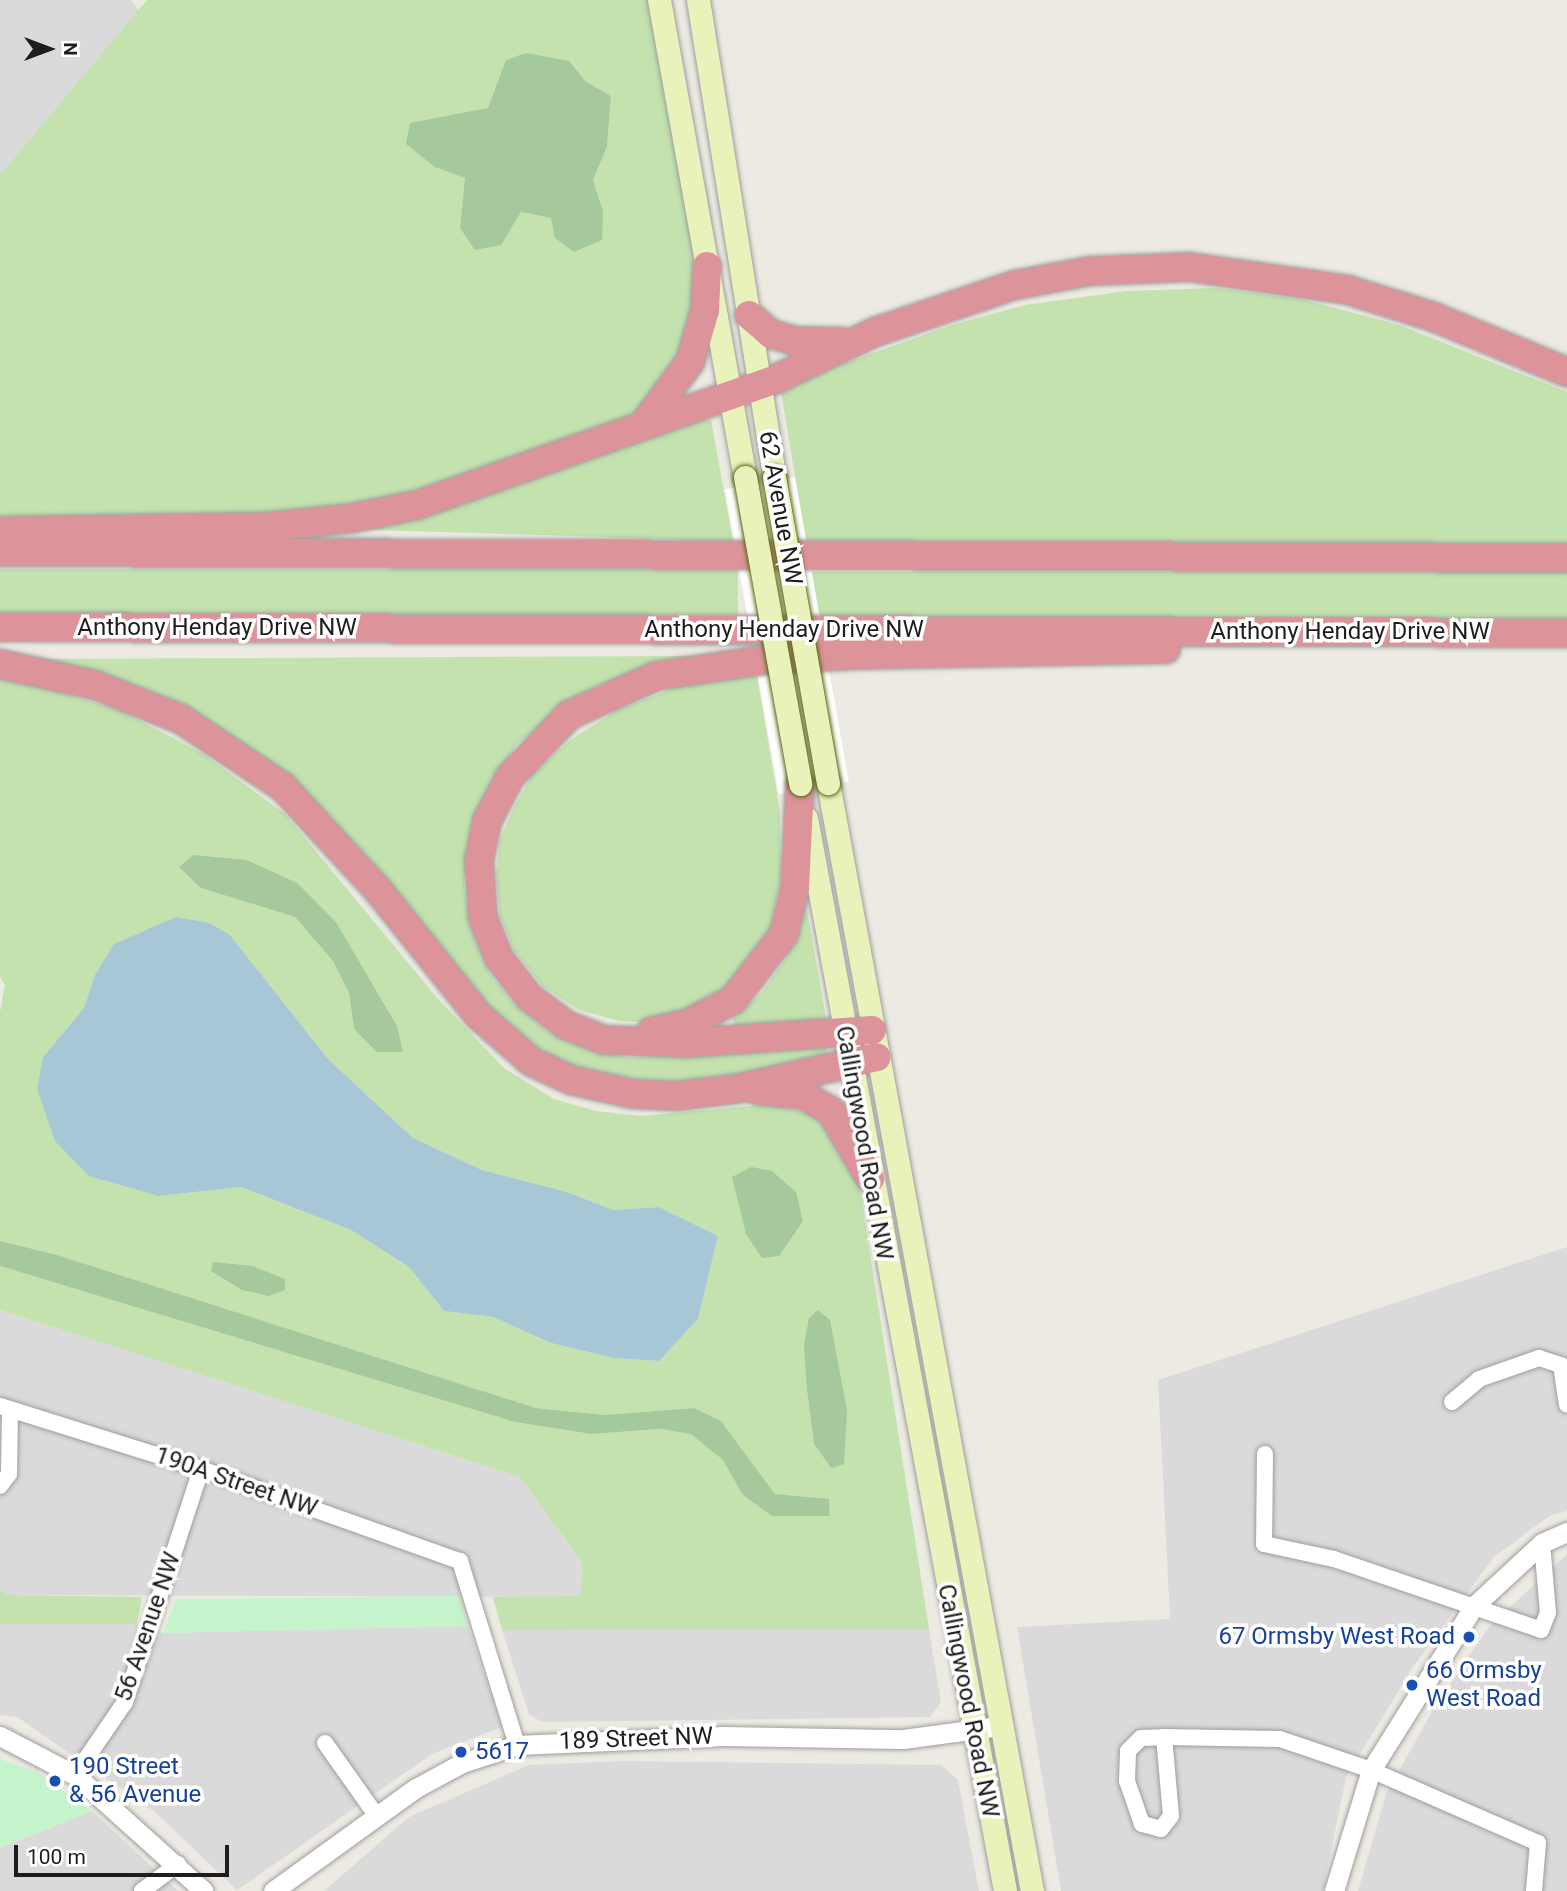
<!DOCTYPE html>
<style>
body{margin:0}
#map{position:relative;width:1567px;height:1891px;overflow:hidden;background:#edeae3;font-family:Roboto,sans-serif}
div>[style]{position:absolute}
[style*='--x']{left:calc(var(--x)*1px);top:calc(var(--y)*1px);width:calc(var(--w)*1px);rotate:calc(var(--a)*1deg)}
.residential>*{inset:0;background:#dbdada}
.grass>*{inset:0;background:#c3e2ae;transform-origin:0 0}
.forest>*{inset:0;background:#a5c89d}
.park>*{inset:0;background:#c5f3cc}
.water>*{inset:0;background:#a8c7d6}
.pier>*{inset:0;background:#fff;transform-origin:0 0}
.roads{filter:drop-shadow(0 0 2px #9e9e9e) drop-shadow(0 0 2px #9e9e9e)}
.minor>*{height:16px;margin:-8px;padding:0 8px;transform-origin:8px;border-radius:8px;background:#fff}
.tertiary>*{height:19px;margin:-9.5px;padding:0 9.5px;transform-origin:9.5px;border-radius:9.5px;background:#fff}
.secondary>*{height:23px;margin:-11.5px;padding:0 11.5px;transform-origin:11.5px;border-radius:11.5px;background:#eaf2bc}
.motorway>*{height:28px;margin:-14px;padding:0 14px;transform-origin:14px;border-radius:14px;background:#dc939a}
.bridges{filter:drop-shadow(0 0 2px #566711) drop-shadow(0 0 2px #566711)}
.secondary-bridge>*{height:23px;margin:-11.5px;padding:0 11.5px;transform-origin:11.5px;border-radius:11.5px;background:#eaf2bc}
.dots>*{width:19px;height:19px;translate:-50% -50%;box-sizing:border-box;border:4px solid #fff;border-radius:50%}
span{translate:-50% -50%;white-space:nowrap;text-align:center;line-height:1.15;-webkit-text-stroke:7px #fff;paint-order:stroke}
.street-label{font-size:24px;color:#1d1d1d}
.transit-label{font-size:24px;color:#164399}
.right{translate:-100% -50%;text-align:right}
.left{translate:0 -50%;text-align:left}
.north{position:absolute;left:14px;top:14px;width:70px;height:70px;-webkit-text-stroke:5px #fff;paint-order:stroke;rotate:90deg;font-size:19px;font-weight:700;line-height:28px;text-align:center;color:#1d1d1d}
.north::after{content:'';display:block;margin:auto;width:24px;height:32px;background:#1d1d1d;clip-path:polygon(50% 0,100% 100%,50% 72%,0 100%)}
.scale{position:absolute;left:14px;top:1845px;width:215px;height:32px;box-sizing:border-box;border:4px solid #1d1d1d;border-top:0;padding-left:9px;font-size:21px;line-height:24px;white-space:nowrap;color:#1d1d1d;-webkit-text-stroke:5px #fff;paint-order:stroke}
</style>
<div id="map">
<div class="residential">
<div style="clip-path:polygon(0 0,131px 0,139px 11px,0 175px)"></div>
<div style="clip-path:polygon(1567px 1247px,1567px 1511px,1551px 1515px,1494px 1557px,1415px 1664px,1346px 1777px,1323px 1891px,1061px 1891px,1017px 1627px,1170px 1619px,1158px 1380px)"></div>
<div style="clip-path:polygon(0 1310px,520px 1477px,582px 1562px,581px 1597px,7px 1595px,0 1590px)"></div>
<div style="clip-path:polygon(1567px 1554px,1567px 1891px,1358px 1891px,1386px 1794px,1434px 1708px,1489px 1627px)"></div>
<div style="clip-path:polygon(0 1624px,137px 1624px,163px 1633px,468px 1626px,502px 1727px,432px 1754px,237px 1890px,155px 1812px,17px 1717px,0 1715px)"></div>
<div style="clip-path:polygon(929px 1629px,941px 1702px,930px 1717px,542px 1722px,529px 1714px,502px 1630px)"></div>
<div style="clip-path:polygon(623px 1761px,941px 1765px,958px 1780px,979px 1891px,324px 1891px,409px 1817px,529px 1765px)"></div>
<div style="clip-path:polygon(92px 1811px,178px 1891px,0 1891px,0 1848px)"></div>
</div>
<div class="grass">
<div style="clip-path:polygon(evenodd,147px 0,649px 0,698px 275px,686px 353px,657px 393px,627px 420px,421px 492px,287px 516px,0 518px,0 175px,147px 0,570px 60px,585px 81px,611px 96px,607px 147px,593px 180px,603px 211px,551px 218px,521px 212px,501px 245px,460px 228px,466px 178px,570px 60px)"></div>
<div style="clip-path:polygon(1216px 288px,1305px 300px,1399px 325px,1567px 392px,1567px 546px,806px 543px,780px 386px,952px 325px,1025px 305px,1126px 291px)"></div>
<div style="clip-path:polygon(694px 418px,711px 420px,733px 541px,310px 528px)"></div>
<div style="left:0;top:569px;width:738px;height:46px"></div>
<div style="left:811px;top:572px;width:756px;height:48px"></div>
<div style="clip-path:polygon(700px 656px,596px 686px,517px 744px,488px 792px,467px 847px,464px 885px,471px 928px,490px 974px,515px 1005px,548px 1031px,588px 1049px,629px 1058px,826px 1046px,828px 1055px,823px 1059px,689px 1084px,583px 1076px,535px 1054px,490px 1013px,279px 776px,21px 659px)"></div>
<div style="clip-path:polygon(757px 676px,780px 811px,781px 876px,771px 928px,730px 989px,658px 1023px,619px 1021px,579px 1010px,542px 986px,514px 950px,500px 916px,496px 874px,500px 840px,513px 809px,533px 774px,569px 741px,619px 709px,685px 684px)"></div>
<div style="clip-path:polygon(evenodd,0 678px,32px 683px,121px 711px,202px 753px,285px 814px,438px 999px,505px 1069px,554px 1099px,596px 1111px,642px 1116px,769px 1104px,814px 1115px,839px 1137px,860px 1190px,929px 1629px,502px 1630px,493px 1597px,581px 1596px,582px 1562px,520px 1477px,0 1310px,0 1266px,515px 1422px,591px 1434px,660px 1429px,692px 1434px,723px 1460px,742px 1494px,830px 1516px,829px 1500px,775px 1494px,721px 1421px,694px 1408px,605px 1415px,536px 1408px,54px 1254px,0 1241px,0 1012px,5px 985px,0 977px,0 678px,297px 884px,336px 922px,397px 1026px,354px 1030px,349px 993px,333px 961px,295px 917px,201px 888px,297px 884px,0 678px,230px 935px,328px 1059px,413px 1138px,482px 1170px,567px 1192px,613px 1210px,659px 1207px,718px 1236px,698px 1319px,659px 1361px,613px 1358px,551px 1343px,493px 1317px,444px 1311px,409px 1267px,351px 1230px,241px 1187px,159px 1196px,43px 1057px,84px 1008px,95px 975px,230px 935px,0 678px,807px 1390px,831px 1468px,814px 1444px,807px 1390px)"></div>
<div style="clip-path:polygon(805px 899px,826px 1018px,823px 1022px,735px 1027px,732px 1019px,762px 992px,787px 957px)"></div>
<div style="clip-path:polygon(0 1590px,8px 1595px,142px 1597px,137px 1624px,0 1624px)"></div>
</div>
<div class="forest">
<div style="clip-path:polygon(526px 53px,570px 61px,585px 81px,611px 96px,607px 147px,593px 180px,603px 211px,602px 240px,574px 252px,555px 238px,551px 218px,521px 212px,501px 245px,475px 250px,460px 228px,465px 178px,435px 167px,406px 144px,410px 123px,488px 108px,506px 60px)"></div>
<div style="clip-path:polygon(193px 855px,247px 860px,297px 883px,336px 922px,397px 1026px,403px 1052px,377px 1052px,354px 1029px,349px 993px,333px 961px,295px 917px,201px 888px,179px 867px)"></div>
<div style="clip-path:polygon(751px 1167px,772px 1171px,796px 1192px,803px 1221px,779px 1256px,762px 1258px,746px 1234px,732px 1177px)"></div>
<div style="clip-path:polygon(0 1241px,54px 1254px,536px 1408px,605px 1415px,694px 1408px,721px 1421px,775px 1494px,829px 1499px,830px 1516px,772px 1516px,742px 1494px,723px 1460px,691px 1434px,660px 1429px,591px 1434px,515px 1422px,0 1266px)"></div>
<div style="clip-path:polygon(213px 1262px,252px 1266px,285px 1279px,285px 1290px,269px 1296px,242px 1290px,211px 1271px)"></div>
<div style="clip-path:polygon(818px 1310px,830px 1320px,847px 1410px,844px 1464px,831px 1468px,814px 1444px,807px 1390px,804px 1345px,809px 1318px)"></div>
</div>
<div class="park">
<div style="clip-path:polygon(460px 1596px,468px 1626px,163px 1633px,176px 1599px)"></div>
<div style="clip-path:polygon(0 1759px,37px 1772px,92px 1811px,0 1848px)"></div>
</div>
<div class="water">
<div style="clip-path:polygon(176px 917px,209px 923px,230px 935px,328px 1059px,413px 1138px,482px 1170px,567px 1192px,613px 1210px,659px 1207px,718px 1236px,698px 1319px,659px 1361px,613px 1358px,551px 1343px,493px 1317px,444px 1311px,409px 1267px,351px 1230px,241px 1187px,159px 1196px,89px 1176px,55px 1141px,37px 1089px,43px 1057px,84px 1008px,95px 975px,114px 944px)"></div>
</div>
<div class="pier">
<div style="left:795px;top:477px;width:310px;height:71px;rotate:80deg"></div>
</div>
<div class="roads">
<div class="minor">
<div style="--x:1452;--y:1402;--w:35;--a:-40"></div>
<div style="--x:1479;--y:1379;--w:64;--a:-19.3"></div>
<div style="--x:1539;--y:1358;--w:23;--a:18"></div>
<div style="--x:1561;--y:1365;--w:40;--a:81.5"></div>
<div style="--x:0;--y:1406;--w:211;--a:17.4"></div>
<div style="--x:201;--y:1469;--w:275;--a:19.6"></div>
<div style="--x:460;--y:1561;--w:193;--a:72.8"></div>
<div style="--x:1265;--y:1454;--w:90;--a:90.6"></div>
<div style="--x:1264;--y:1544;--w:72;--a:12.1"></div>
<div style="--x:1334;--y:1559;--w:219;--a:18.9"></div>
<div style="--x:1541;--y:1630;--w:18;--a:-68"></div>
<div style="--x:1548;--y:1613;--w:70;--a:-94.9"></div>
<div style="--x:0;--y:1486;--w:15;--a:-53"></div>
<div style="--x:9;--y:1474;--w:63;--a:-89.1"></div>
<div style="--x:1164;--y:1737;--w:79;--a:84.9"></div>
<div style="--x:1171;--y:1816;--w:16;--a:128"></div>
<div style="--x:1161;--y:1829;--w:20;--a:-165"></div>
<div style="--x:1142;--y:1824;--w:46;--a:-109.2"></div>
<div style="--x:1127;--y:1781;--w:30;--a:-88"></div>
<div style="--x:1128;--y:1751;--w:18;--a:-45"></div>
<div style="--x:1141;--y:1738;--w:23;--a:-2"></div>
<div style="--x:1164;--y:1737;--w:116;--a:1"></div>
<div style="--x:1280;--y:1739;--w:96;--a:18.8"></div>
<div style="--x:1371;--y:1770;--w:182;--a:23.6"></div>
<div style="--x:1538;--y:1843;--w:48;--a:94.8"></div>
<div style="--x:325;--y:1743;--w:88;--a:54.7"></div>
<div style="--x:75;--y:1775;--w:88;--a:-55.6"></div>
<div style="--x:125;--y:1702;--w:245;--a:-71.9"></div>
<div style="--x:142;--y:1891;--w:45;--a:-36.9"></div>
</div>
<div class="tertiary">
<div style="--x:0;--y:1736;--w:85;--a:27.5"></div>
<div style="--x:75;--y:1775;--w:173;--a:42"></div>
<div style="--x:273;--y:1891;--w:176;--a:-35.8"></div>
<div style="--x:416;--y:1788;--w:52;--a:-28.5"></div>
<div style="--x:462;--y:1763;--w:58;--a:-18.1"></div>
<div style="--x:517;--y:1745;--w:207;--a:-2.5"></div>
<div style="--x:724;--y:1736;--w:179;--a:1"></div>
<div style="--x:903;--y:1739;--w:97;--a:-7.7"></div>
<div style="--x:1334;--y:1891;--w:127;--a:-73"></div>
<div style="--x:1371;--y:1770;--w:194;--a:-57.9"></div>
<div style="--x:1474;--y:1606;--w:93;--a:-42.8"></div>
<div style="--x:1542;--y:1543;--w:27;--a:-24"></div>
</div>
<div class="secondary">
<div style="--x:659;--y:0;--w:485;--a:79.8"></div>
<div style="--x:698;--y:0;--w:483;--a:80.9"></div>
<div style="--x:828;--y:783;--w:1127;--a:79.57"></div>
<div style="--x:806;--y:818;--w:1091;--a:79.49"></div>
</div>
<div class="motorway">
<div style="--x:749;--y:315;--w:29;--a:41"></div>
<div style="--x:771;--y:334;--w:26;--a:16"></div>
<div style="--x:796;--y:341;--w:46;--a:1.2"></div>
<div style="--x:646;--y:421;--w:74;--a:-53.3"></div>
<div style="--x:690;--y:362;--w:54;--a:-73.9"></div>
<div style="--x:705;--y:310;--w:44;--a:-87.4"></div>
<div style="--x:0;--y:531;--w:266;--a:-0.9"></div>
<div style="--x:266;--y:527;--w:87;--a:-5.9"></div>
<div style="--x:353;--y:518;--w:65;--a:-11.5"></div>
<div style="--x:417;--y:505;--w:380;--a:-19.3"></div>
<div style="--x:776;--y:379;--w:110;--a:-25.4"></div>
<div style="--x:875;--y:332;--w:148;--a:-18.6"></div>
<div style="--x:1015;--y:285;--w:76;--a:-10.6"></div>
<div style="--x:1090;--y:271;--w:99;--a:-2.3"></div>
<div style="--x:1189;--y:267;--w:161;--a:8.2"></div>
<div style="--x:1348;--y:290;--w:90;--a:17.4"></div>
<div style="--x:1434;--y:317;--w:144;--a:22.5"></div>
<div style="--x:0;--y:552;--w:1567;--a:0.22"></div>
<div style="--x:0;--y:627;--w:1567;--a:0.22"></div>
<div style="--x:0;--y:664;--w:97;--a:12.5"></div>
<div style="--x:95;--y:685;--w:92;--a:21.6"></div>
<div style="--x:181;--y:719;--w:123;--a:33.7"></div>
<div style="--x:283;--y:787;--w:140;--a:47.3"></div>
<div style="--x:378;--y:890;--w:161;--a:51.3"></div>
<div style="--x:479;--y:1016;--w:70;--a:41"></div>
<div style="--x:532;--y:1062;--w:43;--a:24.8"></div>
<div style="--x:571;--y:1080;--w:64;--a:12.7"></div>
<div style="--x:633;--y:1094;--w:44;--a:2.6"></div>
<div style="--x:677;--y:1096;--w:64;--a:-7.1"></div>
<div style="--x:741;--y:1088;--w:139;--a:-12.8"></div>
<div style="--x:872;--y:1030;--w:186;--a:176"></div>
<div style="--x:686;--y:1043;--w:82;--a:-177.9"></div>
<div style="--x:604;--y:1040;--w:41;--a:-158.5"></div>
<div style="--x:566;--y:1025;--w:46;--a:-142.9"></div>
<div style="--x:529;--y:997;--w:49;--a:-127.6"></div>
<div style="--x:499;--y:958;--w:43;--a:-111.8"></div>
<div style="--x:483;--y:918;--w:57;--a:-94"></div>
<div style="--x:479;--y:861;--w:41;--a:-78.7"></div>
<div style="--x:487;--y:821;--w:50;--a:-62.4"></div>
<div style="--x:510;--y:777;--w:86;--a:-46.4"></div>
<div style="--x:569;--y:715;--w:95;--a:-24.1"></div>
<div style="--x:656;--y:676;--w:110;--a:-8.4"></div>
<div style="--x:765;--y:660;--w:88;--a:-3.3"></div>
<div style="--x:853;--y:655;--w:313;--a:-1.1"></div>
<div style="--x:651;--y:1032;--w:37;--a:-13"></div>
<div style="--x:687;--y:1024;--w:52;--a:-27.6"></div>
<div style="--x:733;--y:1000;--w:83;--a:-52.3"></div>
<div style="--x:784;--y:934;--w:48;--a:-76.8"></div>
<div style="--x:795;--y:887;--w:103;--a:-87.2"></div>
<div style="--x:757;--y:1090;--w:46;--a:6.2"></div>
<div style="--x:803;--y:1095;--w:32;--a:30"></div>
<div style="--x:831;--y:1111;--w:78;--a:59.8"></div>
</div>
</div>
<div class="bridges">
<div class="secondary-bridge">
<div style="--x:745;--y:477;--w:312;--a:79.8"></div>
<div style="--x:774;--y:477;--w:311;--a:80"></div>
</div>
</div>
<div class="dots">
<div style="left:1469px;top:1637px;background:#1a4fb4"></div>
<div style="left:1412px;top:1685px;background:#1a4fb4"></div>
<div style="left:461px;top:1752px;background:#1a4fb4"></div>
<div style="left:55px;top:1781px;background:#1a4fb4"></div>
</div>
<div class="street-label">
<span style="left:780px;top:508px;rotate:80deg">62 Avenue NW</span>
<span style="left:217px;top:628px">Anthony Henday Drive NW</span>
<span style="left:784px;top:630px">Anthony Henday Drive NW</span>
<span style="left:1350px;top:632px">Anthony Henday Drive NW</span>
<span style="left:864px;top:1143px;rotate:80deg">Callingwood Road NW</span>
<span style="left:236px;top:1482px;rotate:19deg">190A Street NW</span>
<span style="left:148px;top:1627px;rotate:-71deg">56 Avenue NW</span>
<span style="left:968px;top:1701px;rotate:79deg">Callingwood Road NW</span>
<span style="left:636px;top:1739px;rotate:-2deg">189 Street NW</span>
</div>
<div class="transit-label">
<span class="right" style="left:1455px;top:1637px">67 Ormsby West Road</span>
<span class="left" style="left:1426px;top:1685px">66 Ormsby<br>West Road</span>
<span class="left" style="left:475px;top:1752px">5617</span>
<span class="left" style="left:69px;top:1781px">190 Street<br>&amp; 56 Avenue</span>
</div>
<div class="north">N</div>
<div class="scale">100 m</div>
</div>
